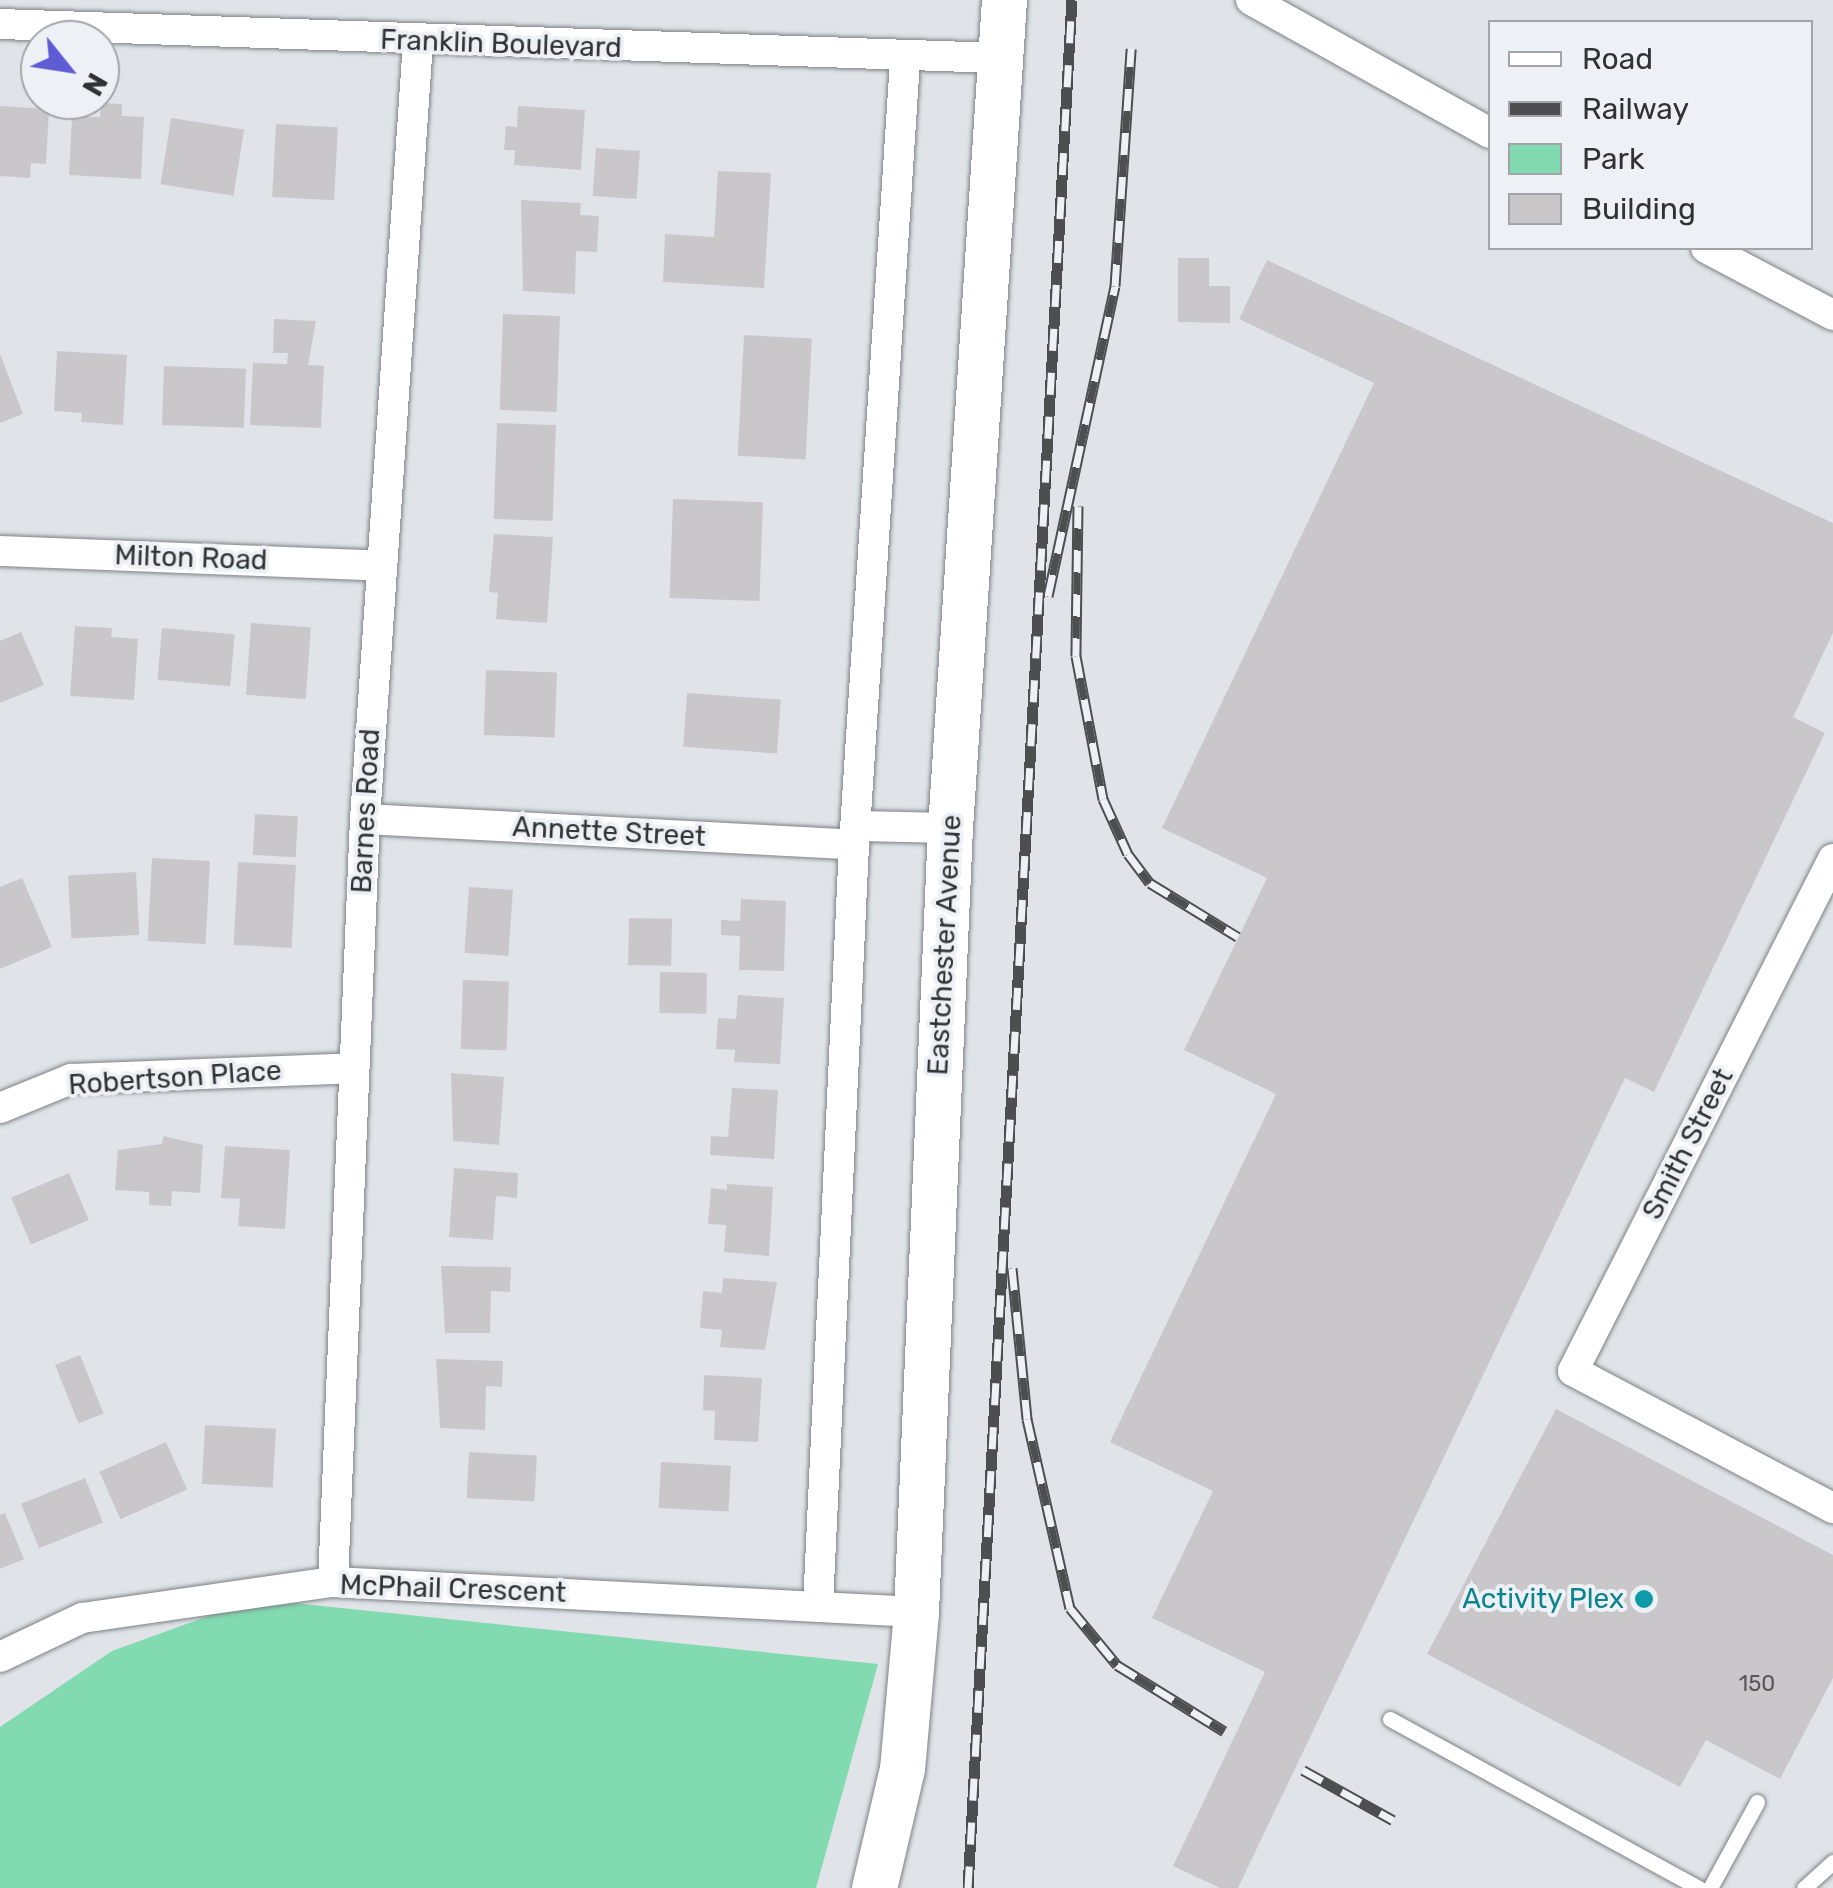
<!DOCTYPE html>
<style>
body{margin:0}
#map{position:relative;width:1833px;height:1888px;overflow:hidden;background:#e0e4e8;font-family:Rubik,sans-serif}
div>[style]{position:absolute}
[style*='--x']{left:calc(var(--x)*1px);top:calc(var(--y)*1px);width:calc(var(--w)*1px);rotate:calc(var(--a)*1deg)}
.green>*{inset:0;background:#81dab0}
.building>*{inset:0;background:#cac7cb;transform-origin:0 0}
.roads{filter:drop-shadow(0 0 2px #7e8185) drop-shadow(0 0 2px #7e8185)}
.lane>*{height:15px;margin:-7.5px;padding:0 7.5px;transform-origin:7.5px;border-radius:7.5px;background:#fff}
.street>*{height:30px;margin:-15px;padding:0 15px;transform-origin:15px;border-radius:15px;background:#fff}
.secondary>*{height:45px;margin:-22.5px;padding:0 22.5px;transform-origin:22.5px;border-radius:22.5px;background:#fff}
.rail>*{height:11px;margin-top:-5.5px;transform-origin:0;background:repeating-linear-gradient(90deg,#edf1f5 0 22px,#4d4e50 0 44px);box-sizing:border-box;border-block:2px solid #4d4e50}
.dots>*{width:28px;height:28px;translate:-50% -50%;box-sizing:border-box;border:5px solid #edf1f5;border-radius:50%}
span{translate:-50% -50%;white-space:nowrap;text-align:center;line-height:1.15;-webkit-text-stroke:8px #edf1f5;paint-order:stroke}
.number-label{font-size:22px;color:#57575a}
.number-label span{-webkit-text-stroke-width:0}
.street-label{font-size:28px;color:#313234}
.culture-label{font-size:28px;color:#0d838f}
.right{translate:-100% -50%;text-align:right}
.legend{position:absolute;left:1488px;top:20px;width:325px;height:230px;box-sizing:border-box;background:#edf1f5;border:2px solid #a2a5a8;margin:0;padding:12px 18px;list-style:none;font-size:30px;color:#313234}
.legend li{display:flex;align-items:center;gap:20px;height:50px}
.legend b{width:50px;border:2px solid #a2a5a8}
.north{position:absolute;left:20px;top:20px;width:100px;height:100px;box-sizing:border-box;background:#edf1f5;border:2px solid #a2a5a8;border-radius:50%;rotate:120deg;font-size:28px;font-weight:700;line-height:40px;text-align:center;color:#313234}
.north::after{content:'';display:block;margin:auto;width:35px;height:45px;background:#5e5cd4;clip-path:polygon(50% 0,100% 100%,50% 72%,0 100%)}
</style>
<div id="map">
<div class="green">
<div style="clip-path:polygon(255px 1599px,878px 1664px,816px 1888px,0 1888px,0 1727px,112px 1651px)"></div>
</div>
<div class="building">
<div style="clip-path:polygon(101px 103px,122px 104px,122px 116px,144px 117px,141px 179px,69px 175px,72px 116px,100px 117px)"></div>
<div style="clip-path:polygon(0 106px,49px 109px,46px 164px,31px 163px,30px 178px,0 176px)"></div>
<div style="clip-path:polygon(518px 106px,585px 110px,581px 170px,514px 165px,515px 150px,504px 150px,506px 126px,517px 127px)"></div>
<div style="left:171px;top:118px;width:74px;height:67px;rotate:9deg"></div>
<div style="left:276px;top:124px;width:62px;height:73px;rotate:3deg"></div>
<div style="left:596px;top:148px;width:44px;height:48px;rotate:4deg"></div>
<div style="clip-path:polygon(718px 171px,771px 173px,764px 288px,663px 282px,665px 234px,714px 237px)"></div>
<div style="clip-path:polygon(521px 200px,581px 203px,580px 215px,599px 216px,597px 252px,576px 251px,575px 294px,523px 291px)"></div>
<div style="clip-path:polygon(1178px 258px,1209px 258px,1209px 286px,1230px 286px,1230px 323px,1178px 322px)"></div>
<div style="clip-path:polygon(1267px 260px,1833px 523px,1833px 633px,1793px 717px,1825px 733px,1654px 1092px,1625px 1078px,1238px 1888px,1220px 1888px,1173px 1866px,1265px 1672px,1152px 1618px,1213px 1491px,1110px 1442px,1276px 1094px,1184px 1050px,1267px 878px,1162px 828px,1374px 383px,1239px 319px)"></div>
<div style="left:503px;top:314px;width:57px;height:96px;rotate:2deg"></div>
<div style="clip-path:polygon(274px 319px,316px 321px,308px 365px,324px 366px,321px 428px,250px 425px,253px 363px,287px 364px,288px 353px,273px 353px)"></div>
<div style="left:744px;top:335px;width:68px;height:121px;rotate:3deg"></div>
<div style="clip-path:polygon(57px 351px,127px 355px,123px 425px,81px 422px,82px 413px,54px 411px)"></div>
<div style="clip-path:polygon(0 354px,23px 414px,0 423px)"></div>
<div style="left:164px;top:366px;width:82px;height:59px;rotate:2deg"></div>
<div style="left:497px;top:423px;width:59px;height:96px;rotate:2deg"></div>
<div style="left:673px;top:499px;width:90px;height:99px;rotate:2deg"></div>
<div style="clip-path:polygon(494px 534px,553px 537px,547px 623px,496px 619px,498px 593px,489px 592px)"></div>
<div style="left:251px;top:623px;width:60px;height:72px;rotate:4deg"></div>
<div style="clip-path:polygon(75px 626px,112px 628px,111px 637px,138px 639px,134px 700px,70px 696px)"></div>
<div style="left:162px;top:628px;width:73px;height:52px;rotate:5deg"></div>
<div style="clip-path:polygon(21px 632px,44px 685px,0 703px,0 641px)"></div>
<div style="left:486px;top:670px;width:71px;height:65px;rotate:2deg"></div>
<div style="left:687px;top:693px;width:94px;height:54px;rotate:4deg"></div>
<div style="left:255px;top:814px;width:43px;height:41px;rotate:3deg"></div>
<div style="left:152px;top:858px;width:58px;height:83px;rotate:3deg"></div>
<div style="left:238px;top:862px;width:58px;height:83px;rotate:3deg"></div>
<div style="left:136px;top:872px;width:63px;height:68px;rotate:87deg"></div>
<div style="clip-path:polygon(22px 878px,52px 947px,0 969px,0 887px)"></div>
<div style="left:469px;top:887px;width:44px;height:66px;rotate:4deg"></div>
<div style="clip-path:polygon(741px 899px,786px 901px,784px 971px,739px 970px,740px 936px,721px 935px,721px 920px,740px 921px)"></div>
<div style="left:629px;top:918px;width:43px;height:47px;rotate:1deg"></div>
<div style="left:660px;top:972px;width:47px;height:41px;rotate:1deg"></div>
<div style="left:463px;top:980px;width:46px;height:69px;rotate:2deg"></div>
<div style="clip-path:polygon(738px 995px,784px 998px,780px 1064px,734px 1062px,735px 1050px,716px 1049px,718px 1018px,736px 1019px)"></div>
<div style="clip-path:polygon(451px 1073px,504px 1077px,499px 1145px,453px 1141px)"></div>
<div style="clip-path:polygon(732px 1088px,778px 1090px,774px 1159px,710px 1155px,711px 1136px,728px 1137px)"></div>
<div style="clip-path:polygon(163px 1136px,203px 1145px,200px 1193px,172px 1191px,171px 1206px,149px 1205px,149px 1192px,115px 1190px,118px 1150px,162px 1144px)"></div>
<div style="clip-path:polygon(225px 1146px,290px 1150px,285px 1229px,238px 1226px,240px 1199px,221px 1198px)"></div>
<div style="clip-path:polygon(454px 1168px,518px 1173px,517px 1198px,496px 1196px,493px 1240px,449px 1237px)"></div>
<div style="left:69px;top:1173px;width:51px;height:63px;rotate:67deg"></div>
<div style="clip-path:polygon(727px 1184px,773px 1187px,769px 1256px,724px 1252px,726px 1225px,708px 1224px,711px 1188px,727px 1190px)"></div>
<div style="clip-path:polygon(441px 1266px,511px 1267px,510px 1292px,491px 1291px,490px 1333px,445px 1333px)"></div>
<div style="clip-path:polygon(723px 1278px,777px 1282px,765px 1350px,720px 1347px,722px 1330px,700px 1328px,703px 1291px,722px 1293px)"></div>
<div style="left:80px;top:1355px;width:63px;height:27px;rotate:68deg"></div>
<div style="clip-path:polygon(436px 1359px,503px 1361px,502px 1387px,486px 1386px,485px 1430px,440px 1428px)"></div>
<div style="clip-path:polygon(704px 1375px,762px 1378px,758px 1442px,714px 1440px,715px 1411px,703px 1410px)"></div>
<div style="clip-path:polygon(1556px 1409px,1833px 1555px,1833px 1678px,1780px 1779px,1706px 1740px,1680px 1787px,1427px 1654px)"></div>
<div style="left:205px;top:1425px;width:71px;height:59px;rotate:3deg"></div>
<div style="left:166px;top:1442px;width:52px;height:73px;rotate:66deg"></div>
<div style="left:469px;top:1452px;width:68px;height:46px;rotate:3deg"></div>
<div style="left:661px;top:1462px;width:70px;height:46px;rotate:3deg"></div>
<div style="left:85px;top:1478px;width:48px;height:69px;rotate:68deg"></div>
<div style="clip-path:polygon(5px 1513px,24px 1559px,0 1569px,0 1515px)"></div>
</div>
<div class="roads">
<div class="lane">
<div style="--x:1390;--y:1719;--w:352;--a:28.7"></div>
<div style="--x:1710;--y:1888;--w:98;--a:-61.3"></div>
<div style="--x:1804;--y:1888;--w:39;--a:-42"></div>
</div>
<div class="street">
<div style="--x:1251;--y:0;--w:274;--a:29.1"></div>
<div style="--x:0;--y:24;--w:1002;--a:1.95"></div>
<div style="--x:1706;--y:248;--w:144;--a:27.8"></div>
<div style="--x:0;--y:551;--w:382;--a:2.2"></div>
<div style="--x:365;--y:819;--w:490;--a:3"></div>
<div style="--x:856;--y:826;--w:94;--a:1.2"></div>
<div style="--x:1833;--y:859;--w:574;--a:116.92"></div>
<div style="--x:1573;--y:1371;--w:294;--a:27.8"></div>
<div style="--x:0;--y:1108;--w:77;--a:-22.2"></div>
<div style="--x:71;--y:1079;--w:283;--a:-2.2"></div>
<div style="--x:333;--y:1582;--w:764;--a:-87.6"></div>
<div style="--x:365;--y:819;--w:780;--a:-86.1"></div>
<div style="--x:818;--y:1606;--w:762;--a:-87.29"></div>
<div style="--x:854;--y:845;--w:787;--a:-86.28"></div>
<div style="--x:0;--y:1657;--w:91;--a:-25.4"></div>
<div style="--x:82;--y:1618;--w:254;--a:-8.2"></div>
<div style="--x:333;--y:1582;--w:584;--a:2.95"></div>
</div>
<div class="secondary">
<div style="--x:874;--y:1888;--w:122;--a:-76.8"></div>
<div style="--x:902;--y:1769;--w:158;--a:-84.9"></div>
<div style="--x:916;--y:1612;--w:785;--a:-87.52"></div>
<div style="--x:950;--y:828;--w:830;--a:-86.27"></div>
</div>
</div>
<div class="rail">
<div style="--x:1078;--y:506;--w:150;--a:90.8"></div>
<div style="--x:1076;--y:656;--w:146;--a:79.3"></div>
<div style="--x:1103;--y:799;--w:60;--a:65.6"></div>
<div style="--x:1128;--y:854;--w:36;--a:53"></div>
<div style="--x:1150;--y:883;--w:103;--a:31.5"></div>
<div style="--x:1048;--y:596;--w:317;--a:-77.8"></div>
<div style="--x:1115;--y:286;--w:238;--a:-86.1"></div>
<div style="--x:1012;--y:1268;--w:152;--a:84.3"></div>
<div style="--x:1027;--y:1419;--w:194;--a:77.2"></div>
<div style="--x:1070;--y:1608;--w:74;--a:50.5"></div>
<div style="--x:1117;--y:1665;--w:126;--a:31.7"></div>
<div style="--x:1303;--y:1770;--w:103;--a:29.1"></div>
<div style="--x:968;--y:1888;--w:1891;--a:-86.85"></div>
</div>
<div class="dots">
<div style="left:1644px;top:1599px;background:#0f9aa8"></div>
</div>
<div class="number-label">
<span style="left:1757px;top:1684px">150</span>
</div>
<div class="street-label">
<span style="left:501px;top:44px;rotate:2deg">Franklin Boulevard</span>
<span style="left:191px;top:558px;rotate:2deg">Milton Road</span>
<span style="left:366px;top:811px;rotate:-87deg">Barnes Road</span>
<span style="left:609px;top:832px;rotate:3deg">Annette Street</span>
<span style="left:945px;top:945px;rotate:-87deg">Eastchester Avenue</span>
<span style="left:175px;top:1078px;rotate:-4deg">Robertson Place</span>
<span style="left:1688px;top:1144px;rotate:-63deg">Smith Street</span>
<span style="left:453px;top:1589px;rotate:2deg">McPhail Crescent</span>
</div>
<div class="culture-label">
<span class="right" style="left:1624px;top:1599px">Activity Plex</span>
</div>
<ul class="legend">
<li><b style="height:12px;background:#fff"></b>Road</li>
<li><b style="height:12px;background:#4d4e50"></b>Railway</li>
<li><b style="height:28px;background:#81dab0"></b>Park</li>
<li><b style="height:28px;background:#cac7cb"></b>Building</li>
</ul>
<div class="north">N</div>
</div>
